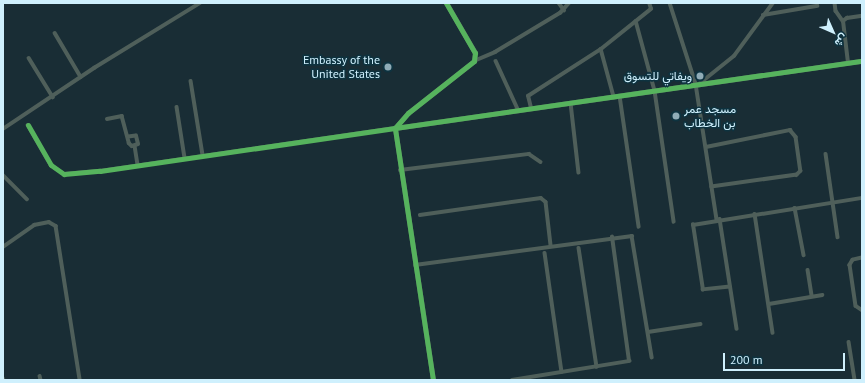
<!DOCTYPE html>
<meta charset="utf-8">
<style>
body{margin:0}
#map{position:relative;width:865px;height:383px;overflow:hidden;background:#192d35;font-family:"PT Sans",Vazirmatn,sans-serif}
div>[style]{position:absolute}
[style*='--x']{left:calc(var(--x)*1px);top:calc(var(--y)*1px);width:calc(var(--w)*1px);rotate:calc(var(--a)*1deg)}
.minor>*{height:3.5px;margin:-1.75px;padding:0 1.75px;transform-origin:1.75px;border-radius:1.75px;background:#4f5f5a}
.tertiary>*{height:4.5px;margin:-2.25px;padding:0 2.25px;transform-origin:2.25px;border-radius:2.25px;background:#4f5f5a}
.cycleway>*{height:5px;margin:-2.5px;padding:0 2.5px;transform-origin:2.5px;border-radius:2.5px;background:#56b35d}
.dots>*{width:11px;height:11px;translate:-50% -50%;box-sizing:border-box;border:2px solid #0e3340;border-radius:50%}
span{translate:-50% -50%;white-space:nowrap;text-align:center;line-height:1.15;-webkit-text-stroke:3px #0e3340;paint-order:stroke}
.poi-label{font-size:12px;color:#cff0fd}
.right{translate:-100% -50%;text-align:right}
.left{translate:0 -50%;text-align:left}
.frame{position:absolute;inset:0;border:4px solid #cff0fd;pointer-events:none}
.north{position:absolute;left:813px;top:12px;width:40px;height:40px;-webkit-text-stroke:3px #0e3340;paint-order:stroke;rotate:135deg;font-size:11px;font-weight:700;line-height:16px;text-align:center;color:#cff0fd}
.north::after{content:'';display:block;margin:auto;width:14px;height:18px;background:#cff0fd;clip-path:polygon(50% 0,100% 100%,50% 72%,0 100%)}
.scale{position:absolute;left:723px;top:353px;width:122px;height:18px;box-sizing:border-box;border:2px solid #cff0fd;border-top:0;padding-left:5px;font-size:12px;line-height:14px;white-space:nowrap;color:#cff0fd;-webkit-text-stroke:3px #0e3340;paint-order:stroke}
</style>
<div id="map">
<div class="minor">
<div style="--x:559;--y:3;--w:9;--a:54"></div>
<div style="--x:670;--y:3;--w:85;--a:72.2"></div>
<div style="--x:696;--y:84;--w:138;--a:81.2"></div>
<div style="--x:835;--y:3;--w:8;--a:83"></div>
<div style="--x:836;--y:11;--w:12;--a:55"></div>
<div style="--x:763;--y:15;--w:55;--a:-9.5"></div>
<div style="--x:636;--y:21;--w:73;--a:74.8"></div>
<div style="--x:655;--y:91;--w:132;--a:81.7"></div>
<div style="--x:55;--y:33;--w:51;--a:59.4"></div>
<div style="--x:601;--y:49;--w:50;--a:74.8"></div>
<div style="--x:29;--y:58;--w:46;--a:58.4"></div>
<div style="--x:474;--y:61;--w:23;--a:-23"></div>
<div style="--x:495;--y:52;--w:76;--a:-31"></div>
<div style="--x:560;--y:13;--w:13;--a:-48"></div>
<div style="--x:496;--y:61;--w:53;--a:65.4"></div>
<div style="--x:848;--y:63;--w:42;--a:-96.8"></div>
<div style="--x:843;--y:21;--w:5;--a:-37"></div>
<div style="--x:847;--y:18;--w:15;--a:-8"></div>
<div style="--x:191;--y:81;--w:75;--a:80.8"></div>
<div style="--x:699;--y:84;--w:45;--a:-38.7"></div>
<div style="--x:734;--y:56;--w:66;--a:-53.7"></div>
<div style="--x:620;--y:96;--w:132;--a:81.7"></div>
<div style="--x:571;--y:103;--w:70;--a:83.5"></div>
<div style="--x:177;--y:107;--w:52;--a:81.1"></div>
<div style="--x:531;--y:108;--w:12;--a:-104"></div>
<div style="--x:528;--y:96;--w:87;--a:-32.8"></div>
<div style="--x:601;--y:49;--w:64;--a:-38.7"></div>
<div style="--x:651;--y:9;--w:6;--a:-108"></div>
<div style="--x:107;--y:119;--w:15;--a:-11"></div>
<div style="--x:122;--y:116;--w:28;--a:75"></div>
<div style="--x:129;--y:143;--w:4;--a:45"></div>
<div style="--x:132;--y:146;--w:6;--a:-18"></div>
<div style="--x:138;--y:144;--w:8;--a:-104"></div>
<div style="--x:136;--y:136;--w:7;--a:172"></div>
<div style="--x:28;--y:125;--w:46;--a:60.1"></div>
<div style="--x:51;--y:165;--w:16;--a:35"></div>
<div style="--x:64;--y:174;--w:36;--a:-5"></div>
<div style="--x:100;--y:171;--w:298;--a:-8.3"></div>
<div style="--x:3;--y:129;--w:110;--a:-33.8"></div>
<div style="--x:94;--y:68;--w:124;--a:-31.5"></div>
<div style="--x:135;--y:146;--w:19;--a:81"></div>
<div style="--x:706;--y:147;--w:86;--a:-11.4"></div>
<div style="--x:790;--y:130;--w:9;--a:49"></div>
<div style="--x:796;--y:137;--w:34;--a:82"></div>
<div style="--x:801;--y:171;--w:6;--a:135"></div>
<div style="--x:797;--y:175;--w:86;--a:172"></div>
<div style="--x:826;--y:154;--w:84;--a:81.8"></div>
<div style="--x:400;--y:170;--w:130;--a:-7.1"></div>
<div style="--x:529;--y:154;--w:14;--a:34"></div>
<div style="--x:3;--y:175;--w:34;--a:45"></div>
<div style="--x:795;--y:208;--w:48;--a:79.2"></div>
<div style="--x:755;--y:214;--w:120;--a:81.4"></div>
<div style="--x:420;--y:215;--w:122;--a:-8"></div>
<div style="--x:541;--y:198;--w:6;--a:39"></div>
<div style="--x:546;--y:202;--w:43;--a:83.4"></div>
<div style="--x:720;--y:219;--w:111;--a:81.2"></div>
<div style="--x:3;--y:247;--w:38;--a:-35"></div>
<div style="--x:34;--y:225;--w:15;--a:-11"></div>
<div style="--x:49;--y:222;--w:8;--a:30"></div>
<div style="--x:56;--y:226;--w:156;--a:81.1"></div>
<div style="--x:579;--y:248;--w:120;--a:81.4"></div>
<div style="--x:545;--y:253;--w:120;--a:81.9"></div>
<div style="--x:862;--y:258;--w:9;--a:167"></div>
<div style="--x:853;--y:260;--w:6;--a:121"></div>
<div style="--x:850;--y:265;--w:41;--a:81.7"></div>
<div style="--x:856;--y:306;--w:7;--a:34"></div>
<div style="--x:415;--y:265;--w:219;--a:-7.6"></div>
<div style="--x:632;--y:236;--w:123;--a:80.6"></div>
<div style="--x:808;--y:270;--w:26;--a:81"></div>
<div style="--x:730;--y:287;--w:27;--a:174"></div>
<div style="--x:703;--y:290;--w:66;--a:-98.7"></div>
<div style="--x:693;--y:225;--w:171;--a:-9.1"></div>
<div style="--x:769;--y:304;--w:54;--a:-9.6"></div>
<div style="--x:648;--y:332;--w:53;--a:-8.7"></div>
<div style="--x:849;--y:342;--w:38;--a:81"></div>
<div style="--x:40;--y:376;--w:4;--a:76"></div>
<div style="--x:3;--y:378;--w:2;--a:63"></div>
<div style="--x:512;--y:380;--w:119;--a:-9.2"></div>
<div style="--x:629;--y:361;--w:125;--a:-97.8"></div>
</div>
<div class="tertiary">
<div style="--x:395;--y:128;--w:20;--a:-49"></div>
<div style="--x:408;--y:113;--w:84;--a:-38.2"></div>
<div style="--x:474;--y:61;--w:8;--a:-83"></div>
<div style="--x:475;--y:53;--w:58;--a:-120.1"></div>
<div style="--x:433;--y:380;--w:255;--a:-98.6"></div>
<div style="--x:395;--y:128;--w:472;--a:-8.2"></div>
</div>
<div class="cycleway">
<div style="--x:28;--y:125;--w:46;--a:60.1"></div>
<div style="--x:51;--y:165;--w:16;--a:35"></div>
<div style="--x:64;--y:174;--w:36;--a:-5"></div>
<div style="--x:100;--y:171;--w:298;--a:-8.3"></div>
<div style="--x:395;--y:128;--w:20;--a:-49"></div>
<div style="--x:408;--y:113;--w:84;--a:-38.2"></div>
<div style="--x:474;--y:61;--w:8;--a:-83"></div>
<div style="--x:475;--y:53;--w:58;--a:-120.1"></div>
<div style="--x:433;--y:380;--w:255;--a:-98.6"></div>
<div style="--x:395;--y:128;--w:472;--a:-8.2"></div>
</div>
<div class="dots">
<div style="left:388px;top:67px;background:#8facb7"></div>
<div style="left:700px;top:76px;background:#8facb7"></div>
<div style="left:676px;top:116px;background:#8facb7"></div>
</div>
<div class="poi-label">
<span class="right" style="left:380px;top:67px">Embassy of the<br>United States</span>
<span class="right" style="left:692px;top:76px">ويفاتي للتسوق</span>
<span class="left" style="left:684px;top:116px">مسجد عمر<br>بن الخطاب</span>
</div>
<div class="frame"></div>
<div class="north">ش</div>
<div class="scale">200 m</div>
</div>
